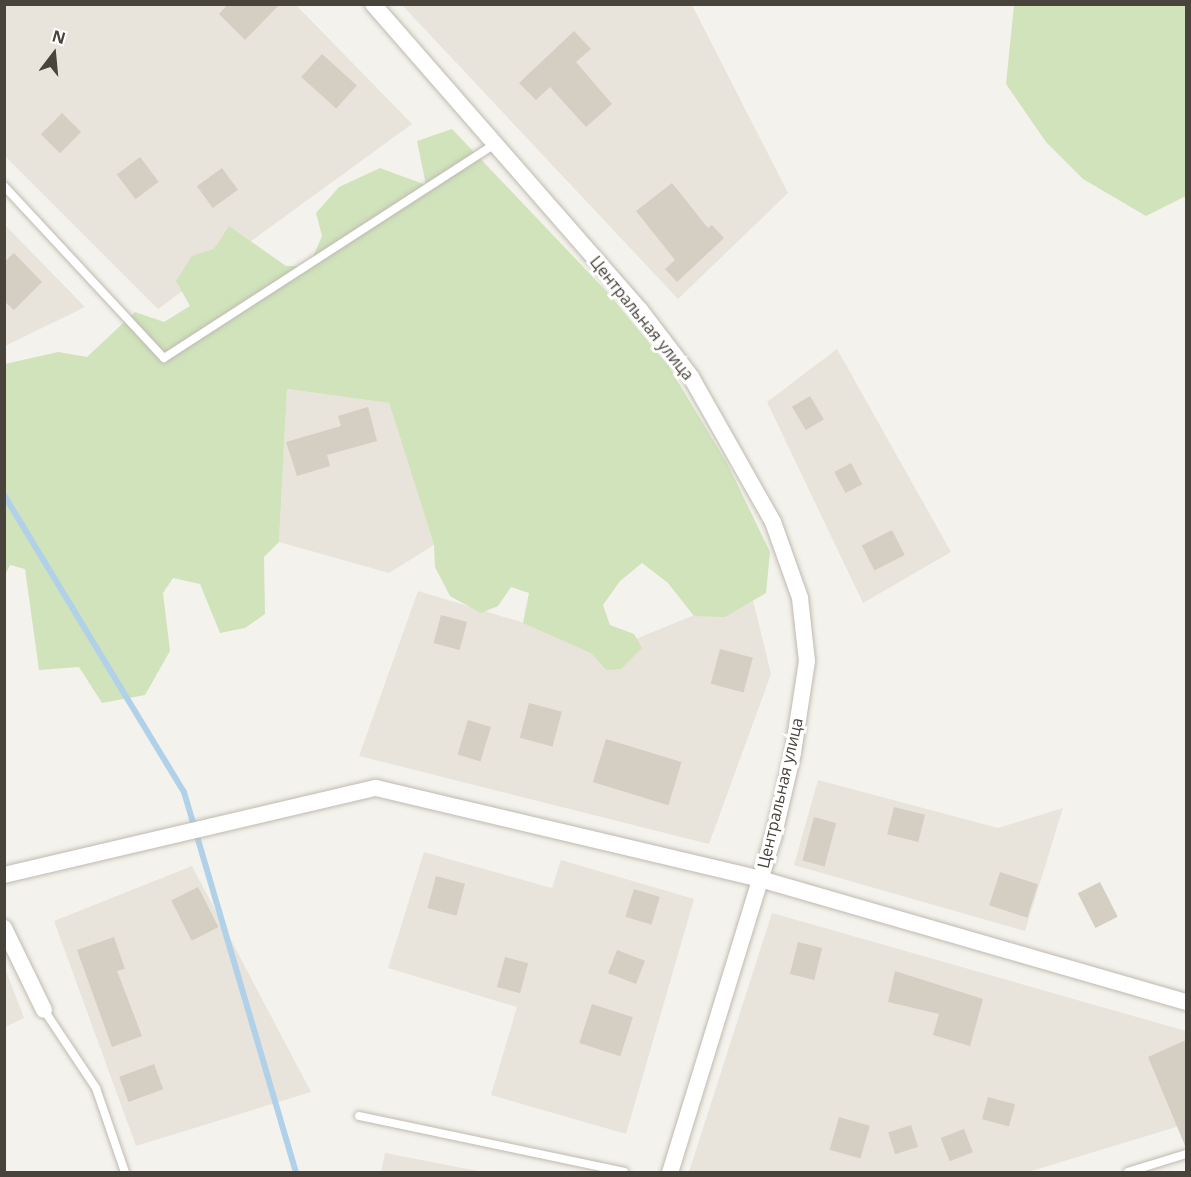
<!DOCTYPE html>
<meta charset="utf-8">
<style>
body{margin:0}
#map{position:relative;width:1191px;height:1177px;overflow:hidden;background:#f4f2ec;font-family:"Open Sans",sans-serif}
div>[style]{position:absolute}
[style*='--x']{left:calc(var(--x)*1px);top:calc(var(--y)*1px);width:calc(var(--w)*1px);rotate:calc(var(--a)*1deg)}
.residential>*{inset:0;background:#e8e4db}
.green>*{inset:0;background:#d0e3bb}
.stream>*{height:6px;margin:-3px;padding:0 3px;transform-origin:3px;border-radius:3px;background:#b1d1e9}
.building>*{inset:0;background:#d5cec3;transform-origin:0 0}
.roads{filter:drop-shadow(0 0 2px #bfbab0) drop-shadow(0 0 2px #bfbab0)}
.lane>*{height:8px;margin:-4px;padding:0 4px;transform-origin:4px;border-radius:4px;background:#fff}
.street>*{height:16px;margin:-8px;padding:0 8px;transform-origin:8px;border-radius:8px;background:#fff}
span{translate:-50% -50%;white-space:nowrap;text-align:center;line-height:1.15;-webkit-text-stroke:6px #fff;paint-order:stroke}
.street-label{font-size:16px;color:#48433b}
.frame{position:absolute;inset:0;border:6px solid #48433b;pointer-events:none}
.north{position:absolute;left:24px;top:24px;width:60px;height:60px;-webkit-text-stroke:4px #fff;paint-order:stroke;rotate:16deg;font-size:16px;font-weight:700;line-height:24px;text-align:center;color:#48433b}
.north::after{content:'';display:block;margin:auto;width:21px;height:27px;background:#48433b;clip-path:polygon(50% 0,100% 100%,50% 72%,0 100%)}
</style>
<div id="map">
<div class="residential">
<div style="clip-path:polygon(4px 5px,296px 5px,412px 124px,158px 309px,5px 156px)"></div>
<div style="clip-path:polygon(402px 5px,692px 5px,788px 193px,678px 299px)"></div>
<div style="clip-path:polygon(5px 225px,85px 307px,5px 346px)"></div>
<div style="clip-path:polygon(837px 349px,951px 552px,863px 603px,767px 402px)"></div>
<div style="clip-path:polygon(287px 389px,389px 403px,434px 545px,389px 573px,279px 542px)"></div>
<div style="clip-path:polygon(418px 591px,611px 649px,751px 592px,771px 674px,709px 844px,359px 756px)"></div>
<div style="clip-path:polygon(818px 780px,998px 828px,1063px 808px,1025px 931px,794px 865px)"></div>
<div style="clip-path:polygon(424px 852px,552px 888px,561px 860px,694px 899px,626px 1134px,491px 1095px,517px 1007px,388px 968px)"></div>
<div style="clip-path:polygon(192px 866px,311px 1092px,136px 1146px,54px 921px)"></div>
<div style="clip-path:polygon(772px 913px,1186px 1031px,1186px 1124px,1028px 1172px,689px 1172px)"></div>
<div style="clip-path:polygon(4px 966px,24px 1018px,5px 1027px,4px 1027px)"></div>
<div style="clip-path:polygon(385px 1153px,483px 1172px,381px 1172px)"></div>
</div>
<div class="green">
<div style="clip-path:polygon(1014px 5px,1186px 5px,1186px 196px,1146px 216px,1083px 179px,1046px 142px,1006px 84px)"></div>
<div style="clip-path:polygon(452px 129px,609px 294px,669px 367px,727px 463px,770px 552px,766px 593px,725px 617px,694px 616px,668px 583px,642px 563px,620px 581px,603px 605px,610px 625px,634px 634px,642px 648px,621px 669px,606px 670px,591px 653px,523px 623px,529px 593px,511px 587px,498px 606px,481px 613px,450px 596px,435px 567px,434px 545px,389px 403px,287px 389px,279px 542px,264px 557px,265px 614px,245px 628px,220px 633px,200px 584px,173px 578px,163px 593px,170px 651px,145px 695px,102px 703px,79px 667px,39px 670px,25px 569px,10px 565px,5px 575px,5px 364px,58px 352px,87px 357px,135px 312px,164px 322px,190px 306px,176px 281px,192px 256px,214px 249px,229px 226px,286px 266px,309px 266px,322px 236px,316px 213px,339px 187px,380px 168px,426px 185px,417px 141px)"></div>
</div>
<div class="stream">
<div style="--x:4;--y:495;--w:347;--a:58.8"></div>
<div style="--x:184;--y:792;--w:396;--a:73.6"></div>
</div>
<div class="building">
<div style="clip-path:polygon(228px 4px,280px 4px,245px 40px,219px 14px)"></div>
<div style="clip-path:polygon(574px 31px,591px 49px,576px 62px,612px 104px,586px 127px,550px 87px,536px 100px,519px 83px)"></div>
<div style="left:322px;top:54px;width:47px;height:31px;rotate:42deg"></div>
<div style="left:62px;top:113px;width:27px;height:30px;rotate:45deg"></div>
<div style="left:140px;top:157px;width:31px;height:29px;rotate:53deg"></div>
<div style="left:222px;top:168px;width:27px;height:31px;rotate:54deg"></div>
<div style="clip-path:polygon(672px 183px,708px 228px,712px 225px,724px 238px,677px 282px,665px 269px,675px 260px,636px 211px)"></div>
<div style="clip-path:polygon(14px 253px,42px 282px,14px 310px,4px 301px,4px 262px)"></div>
<div style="left:810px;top:396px;width:27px;height:21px;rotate:59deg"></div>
<div style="clip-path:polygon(368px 407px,377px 441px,327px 455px,330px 466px,297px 476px,286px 442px,341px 426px,338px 416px)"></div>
<div style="left:851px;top:463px;width:24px;height:19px;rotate:62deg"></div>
<div style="left:892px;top:530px;width:28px;height:34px;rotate:63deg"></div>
<div style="left:441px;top:615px;width:27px;height:29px;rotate:15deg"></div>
<div style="left:720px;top:649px;width:34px;height:36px;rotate:15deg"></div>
<div style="left:529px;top:703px;width:34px;height:36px;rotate:15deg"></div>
<div style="left:468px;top:720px;width:24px;height:36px;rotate:17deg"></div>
<div style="left:606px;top:739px;width:79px;height:45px;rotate:17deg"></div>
<div style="left:894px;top:807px;width:32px;height:28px;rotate:14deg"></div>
<div style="left:814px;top:817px;width:23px;height:45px;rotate:15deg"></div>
<div style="left:1000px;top:872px;width:40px;height:35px;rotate:18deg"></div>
<div style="left:436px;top:876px;width:30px;height:33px;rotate:15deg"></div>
<div style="left:1100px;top:882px;width:39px;height:25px;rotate:63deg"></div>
<div style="left:198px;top:887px;width:45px;height:30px;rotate:63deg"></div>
<div style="left:634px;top:889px;width:27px;height:29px;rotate:17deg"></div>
<div style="clip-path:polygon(114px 937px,125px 969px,117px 971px,142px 1036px,112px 1047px,77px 950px)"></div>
<div style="left:798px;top:942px;width:25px;height:33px;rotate:14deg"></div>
<div style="left:617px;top:950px;width:30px;height:25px;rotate:21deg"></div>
<div style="left:505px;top:957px;width:24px;height:31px;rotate:15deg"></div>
<div style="clip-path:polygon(895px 971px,983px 999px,970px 1046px,933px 1035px,939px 1014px,888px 1002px)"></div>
<div style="left:592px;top:1004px;width:43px;height:41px;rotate:18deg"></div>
<div style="clip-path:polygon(1186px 1040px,1186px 1148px,1148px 1057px)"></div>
<div style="left:154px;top:1064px;width:27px;height:37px;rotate:70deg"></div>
<div style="left:988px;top:1097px;width:28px;height:23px;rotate:15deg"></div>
<div style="left:839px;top:1117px;width:32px;height:34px;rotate:16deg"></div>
<div style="left:911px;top:1125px;width:23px;height:24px;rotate:72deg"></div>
<div style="left:964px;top:1129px;width:25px;height:25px;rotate:69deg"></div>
</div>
<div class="roads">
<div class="lane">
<div style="--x:4;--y:186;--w:235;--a:47.1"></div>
<div style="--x:164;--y:358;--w:392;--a:-32.9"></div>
<div style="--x:44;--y:1010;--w:94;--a:56.3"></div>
<div style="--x:96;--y:1088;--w:89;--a:71"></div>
<div style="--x:359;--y:1116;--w:271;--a:11.9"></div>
<div style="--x:1128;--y:1172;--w:61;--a:-17.2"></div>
</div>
<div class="street">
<div style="--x:373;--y:4;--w:406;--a:48.9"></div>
<div style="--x:640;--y:310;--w:84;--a:52.7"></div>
<div style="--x:691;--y:377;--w:167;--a:60.5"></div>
<div style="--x:773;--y:522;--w:81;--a:70.4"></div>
<div style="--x:800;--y:598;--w:63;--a:83.7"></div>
<div style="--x:807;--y:661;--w:93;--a:98.7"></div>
<div style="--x:793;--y:753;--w:87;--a:103.2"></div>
<div style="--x:773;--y:838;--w:350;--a:107.1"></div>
<div style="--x:4;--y:875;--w:382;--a:-13.2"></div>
<div style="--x:376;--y:788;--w:395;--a:13.3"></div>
<div style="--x:760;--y:879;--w:443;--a:16.1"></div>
<div style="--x:4;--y:928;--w:91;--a:64"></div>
</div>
</div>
<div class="street-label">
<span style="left:642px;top:318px;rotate:51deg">Центральная улица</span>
<span style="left:780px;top:793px;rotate:-77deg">Центральная улица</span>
</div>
<div class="frame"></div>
<div class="north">N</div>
</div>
